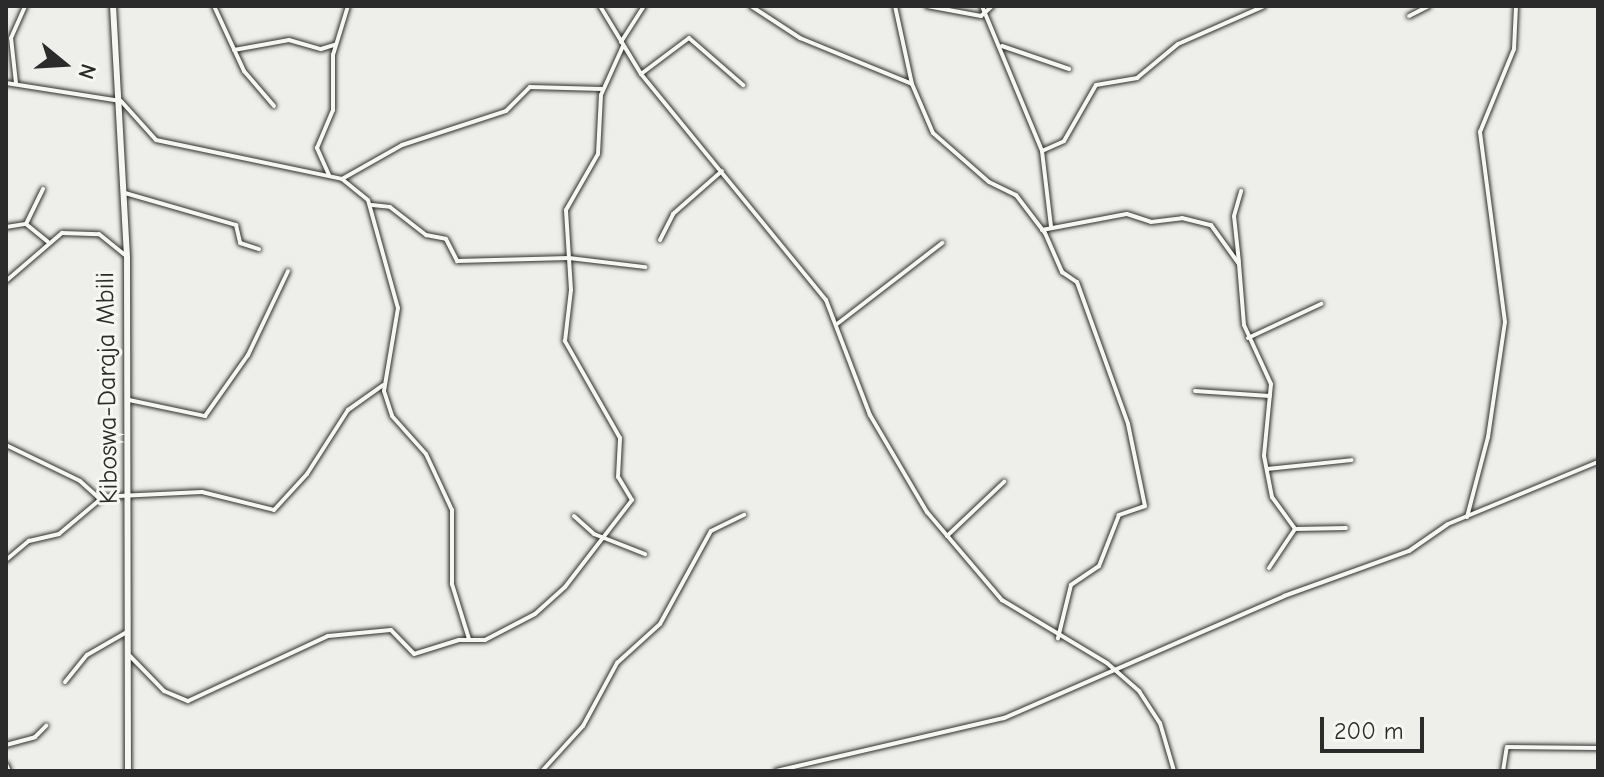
<!DOCTYPE html>
<style>
body{margin:0}
#map{position:relative;width:1604px;height:777px;overflow:hidden;background:#eeeeea;font-family:"Comic Neue",sans-serif}
div>[style]{position:absolute}
[style*='--x']{left:calc(var(--x)*1px);top:calc(var(--y)*1px);width:calc(var(--w)*1px);rotate:calc(var(--a)*1deg)}
.roads{filter:drop-shadow(0 0 2px #2b2b2b) drop-shadow(0 0 2px #2b2b2b)}
.minor>*{height:4px;margin:-2px;padding:0 2px;transform-origin:2px;border-radius:2px;background:#f6f6f2}
.major>*{height:6px;margin:-3px;padding:0 3px;transform-origin:3px;border-radius:3px;background:#f6f6f2}
span{translate:-50% -50%;white-space:nowrap;text-align:center;line-height:1.15;-webkit-text-stroke:6px #f6f6f2;paint-order:stroke}
.street-label{font-size:26px;color:#2b2b2b}
.frame{position:absolute;inset:0;border:8px solid #2b2b2b;pointer-events:none}
.north{position:absolute;left:24px;top:24px;width:80px;height:80px;-webkit-text-stroke:6px #f6f6f2;paint-order:stroke;rotate:108deg;font-size:22px;font-weight:700;line-height:32px;text-align:center;color:#2b2b2b}
.north::after{content:'';display:block;margin:auto;width:28px;height:36px;background:#2b2b2b;clip-path:polygon(50% 0,100% 100%,50% 72%,0 100%)}
.scale{position:absolute;left:1320px;top:717px;width:104px;height:36px;box-sizing:border-box;border:4px solid #2b2b2b;border-top:0;padding-left:10px;font-size:24px;line-height:28px;white-space:nowrap;color:#2b2b2b;-webkit-text-stroke:6px #f6f6f2;paint-order:stroke}
</style>
<div id="map">
<div class="roads">
<div class="minor">
<div style="--x:214;--y:6;--w:72;--a:65.2"></div>
<div style="--x:244;--y:71;--w:46;--a:49.4"></div>
<div style="--x:600;--y:6;--w:79;--a:58.9"></div>
<div style="--x:641;--y:74;--w:292;--a:50.7"></div>
<div style="--x:826;--y:300;--w:123;--a:69.1"></div>
<div style="--x:870;--y:415;--w:113;--a:59.6"></div>
<div style="--x:927;--y:512;--w:116;--a:49.6"></div>
<div style="--x:1002;--y:600;--w:122;--a:31"></div>
<div style="--x:1107;--y:663;--w:43;--a:41.2"></div>
<div style="--x:1139;--y:691;--w:38;--a:57"></div>
<div style="--x:1160;--y:723;--w:50;--a:73.7"></div>
<div style="--x:751;--y:6;--w:59;--a:33.1"></div>
<div style="--x:800;--y:38;--w:121;--a:22.3"></div>
<div style="--x:895;--y:6;--w:80;--a:77.7"></div>
<div style="--x:912;--y:84;--w:53;--a:66.8"></div>
<div style="--x:933;--y:133;--w:74;--a:41.2"></div>
<div style="--x:989;--y:182;--w:30;--a:26"></div>
<div style="--x:1016;--y:195;--w:48;--a:52.7"></div>
<div style="--x:1045;--y:233;--w:43;--a:66.4"></div>
<div style="--x:1062;--y:272;--w:18;--a:34"></div>
<div style="--x:1077;--y:282;--w:151;--a:70.2"></div>
<div style="--x:1128;--y:424;--w:84;--a:78.3"></div>
<div style="--x:1145;--y:506;--w:28;--a:161"></div>
<div style="--x:1119;--y:515;--w:55;--a:111.4"></div>
<div style="--x:1099;--y:566;--w:34;--a:146"></div>
<div style="--x:1071;--y:585;--w:55;--a:103.8"></div>
<div style="--x:927;--y:6;--w:55;--a:10.5"></div>
<div style="--x:981;--y:16;--w:15;--a:-42"></div>
<div style="--x:982;--y:6;--w:157;--a:67.5"></div>
<div style="--x:1042;--y:151;--w:76;--a:83.2"></div>
<div style="--x:1409;--y:16;--w:22;--a:-27"></div>
<div style="--x:621;--y:42;--w:43;--a:-57.4"></div>
<div style="--x:1002;--y:46;--w:71;--a:18.9"></div>
<div style="--x:234;--y:50;--w:56;--a:-10.3"></div>
<div style="--x:289;--y:40;--w:33;--a:16"></div>
<div style="--x:321;--y:49;--w:14;--a:-17"></div>
<div style="--x:641;--y:74;--w:60;--a:-36.9"></div>
<div style="--x:689;--y:38;--w:72;--a:41"></div>
<div style="--x:6;--y:83;--w:116;--a:8.9"></div>
<div style="--x:121;--y:101;--w:52;--a:48.1"></div>
<div style="--x:156;--y:140;--w:190;--a:11.8"></div>
<div style="--x:342;--y:179;--w:33;--a:39"></div>
<div style="--x:368;--y:200;--w:112;--a:74.5"></div>
<div style="--x:398;--y:308;--w:84;--a:99.6"></div>
<div style="--x:384;--y:391;--w:26;--a:72"></div>
<div style="--x:392;--y:416;--w:51;--a:48.2"></div>
<div style="--x:426;--y:454;--w:62;--a:65.1"></div>
<div style="--x:452;--y:510;--w:74;--a:90"></div>
<div style="--x:452;--y:584;--w:58;--a:72.8"></div>
<div style="--x:16;--y:83;--w:45;--a:-96.3"></div>
<div style="--x:11;--y:38;--w:35;--a:-66"></div>
<div style="--x:1042;--y:151;--w:24;--a:-24"></div>
<div style="--x:1064;--y:141;--w:64;--a:-60.3"></div>
<div style="--x:1096;--y:85;--w:42;--a:-9.7"></div>
<div style="--x:1137;--y:78;--w:53;--a:-39.7"></div>
<div style="--x:1178;--y:44;--w:94;--a:-23.8"></div>
<div style="--x:329;--y:175;--w:30;--a:-114"></div>
<div style="--x:317;--y:148;--w:41;--a:-67.2"></div>
<div style="--x:333;--y:110;--w:55;--a:-90"></div>
<div style="--x:333;--y:55;--w:51;--a:-73"></div>
<div style="--x:342;--y:179;--w:69;--a:-29.5"></div>
<div style="--x:402;--y:145;--w:109;--a:-18.1"></div>
<div style="--x:506;--y:111;--w:34;--a:-45"></div>
<div style="--x:530;--y:87;--w:72;--a:1.6"></div>
<div style="--x:125;--y:193;--w:116;--a:16.1"></div>
<div style="--x:236;--y:225;--w:18;--a:77"></div>
<div style="--x:240;--y:243;--w:20;--a:18"></div>
<div style="--x:372;--y:205;--w:18;--a:6"></div>
<div style="--x:390;--y:207;--w:46;--a:37.9"></div>
<div style="--x:426;--y:235;--w:20;--a:11"></div>
<div style="--x:446;--y:239;--w:25;--a:63"></div>
<div style="--x:457;--y:261;--w:112;--a:-1.5"></div>
<div style="--x:569;--y:258;--w:77;--a:6.8"></div>
<div style="--x:26;--y:224;--w:39;--a:-64"></div>
<div style="--x:6;--y:227;--w:20;--a:-9"></div>
<div style="--x:26;--y:224;--w:28;--a:39"></div>
<div style="--x:1042;--y:230;--w:86;--a:-10.7"></div>
<div style="--x:1127;--y:214;--w:25;--a:18"></div>
<div style="--x:1151;--y:222;--w:31;--a:-7"></div>
<div style="--x:1182;--y:218;--w:30;--a:14"></div>
<div style="--x:1211;--y:225;--w:48;--a:54.3"></div>
<div style="--x:1239;--y:264;--w:61;--a:85.3"></div>
<div style="--x:1244;--y:325;--w:65;--a:65.4"></div>
<div style="--x:1271;--y:384;--w:72;--a:95.6"></div>
<div style="--x:1264;--y:456;--w:42;--a:79"></div>
<div style="--x:1272;--y:497;--w:39;--a:54"></div>
<div style="--x:1295;--y:529;--w:51;--a:-1.1"></div>
<div style="--x:660;--y:240;--w:29;--a:-63"></div>
<div style="--x:673;--y:214;--w:65;--a:-41.3"></div>
<div style="--x:1239;--y:262;--w:46;--a:-96.2"></div>
<div style="--x:1234;--y:216;--w:26;--a:-74"></div>
<div style="--x:6;--y:281;--w:74;--a:-40.6"></div>
<div style="--x:62;--y:233;--w:37;--a:2"></div>
<div style="--x:99;--y:234;--w:33;--a:39"></div>
<div style="--x:837;--y:324;--w:133;--a:-37.6"></div>
<div style="--x:1248;--y:338;--w:81;--a:-25"></div>
<div style="--x:1195;--y:391;--w:75;--a:3.8"></div>
<div style="--x:129;--y:400;--w:78;--a:11.9"></div>
<div style="--x:205;--y:416;--w:75;--a:-54.8"></div>
<div style="--x:248;--y:355;--w:93;--a:-64.5"></div>
<div style="--x:6;--y:445;--w:82;--a:25.9"></div>
<div style="--x:80;--y:481;--w:24;--a:42"></div>
<div style="--x:98;--y:497;--w:104;--a:-2.8"></div>
<div style="--x:202;--y:492;--w:74;--a:14"></div>
<div style="--x:274;--y:510;--w:49;--a:-47.5"></div>
<div style="--x:307;--y:474;--w:76;--a:-57.4"></div>
<div style="--x:348;--y:410;--w:43;--a:-35.5"></div>
<div style="--x:1267;--y:469;--w:85;--a:-6"></div>
<div style="--x:574;--y:516;--w:27;--a:42"></div>
<div style="--x:594;--y:534;--w:55;--a:21.4"></div>
<div style="--x:1467;--y:517;--w:83;--a:-75.3"></div>
<div style="--x:1488;--y:437;--w:116;--a:-81.6"></div>
<div style="--x:1505;--y:322;--w:192;--a:-97.5"></div>
<div style="--x:1480;--y:132;--w:90;--a:-67.7"></div>
<div style="--x:1514;--y:49;--w:43;--a:-87.3"></div>
<div style="--x:947;--y:536;--w:79;--a:-43.5"></div>
<div style="--x:6;--y:560;--w:30;--a:-40"></div>
<div style="--x:29;--y:541;--w:31;--a:-13"></div>
<div style="--x:59;--y:534;--w:56;--a:-39.9"></div>
<div style="--x:1269;--y:568;--w:47;--a:-56.3"></div>
<div style="--x:130;--y:656;--w:49;--a:45.8"></div>
<div style="--x:164;--y:691;--w:26;--a:23"></div>
<div style="--x:188;--y:701;--w:154;--a:-24.9"></div>
<div style="--x:328;--y:636;--w:63;--a:-5.4"></div>
<div style="--x:391;--y:630;--w:33;--a:46"></div>
<div style="--x:414;--y:654;--w:47;--a:-17.3"></div>
<div style="--x:459;--y:640;--w:26;--a:0"></div>
<div style="--x:485;--y:640;--w:56;--a:-27.5"></div>
<div style="--x:535;--y:614;--w:40;--a:-42"></div>
<div style="--x:565;--y:587;--w:110;--a:-52.4"></div>
<div style="--x:632;--y:500;--w:27;--a:-121"></div>
<div style="--x:618;--y:477;--w:39;--a:-87"></div>
<div style="--x:620;--y:438;--w:112;--a:-119.6"></div>
<div style="--x:565;--y:341;--w:51;--a:-83.3"></div>
<div style="--x:571;--y:290;--w:80;--a:-93.6"></div>
<div style="--x:566;--y:210;--w:64;--a:-60.3"></div>
<div style="--x:598;--y:154;--w:59;--a:-87.1"></div>
<div style="--x:601;--y:95;--w:54;--a:-65.8"></div>
<div style="--x:65;--y:682;--w:35;--a:-51"></div>
<div style="--x:87;--y:655;--w:46;--a:-29.9"></div>
<div style="--x:6;--y:745;--w:30;--a:-15"></div>
<div style="--x:35;--y:737;--w:16;--a:-45"></div>
<div style="--x:6;--y:764;--w:8;--a:67"></div>
<div style="--x:542;--y:771;--w:61;--a:-47.7"></div>
<div style="--x:583;--y:726;--w:72;--a:-61.6"></div>
<div style="--x:617;--y:663;--w:58;--a:-42.2"></div>
<div style="--x:660;--y:624;--w:106;--a:-61.3"></div>
<div style="--x:711;--y:531;--w:37;--a:-26"></div>
<div style="--x:776;--y:771;--w:234;--a:-13.1"></div>
<div style="--x:1004;--y:718;--w:305;--a:-23.5"></div>
<div style="--x:1284;--y:596;--w:133;--a:-19.8"></div>
<div style="--x:1409;--y:551;--w:47;--a:-34.7"></div>
<div style="--x:1448;--y:524;--w:162;--a:-22.5"></div>
<div style="--x:1503;--y:771;--w:24;--a:-81"></div>
<div style="--x:1507;--y:747;--w:91;--a:0.6"></div>
</div>
<div class="major">
<div style="--x:113;--y:6;--w:251;--a:86.8"></div>
<div style="--x:127;--y:257;--w:514;--a:89.89"></div>
</div>
</div>
<div class="street-label">
<span style="left:108px;top:388px;rotate:-91deg">Kiboswa-Daraja Mbili</span>
</div>
<div class="frame"></div>
<div class="north">N</div>
<div class="scale">200 m</div>
</div>
